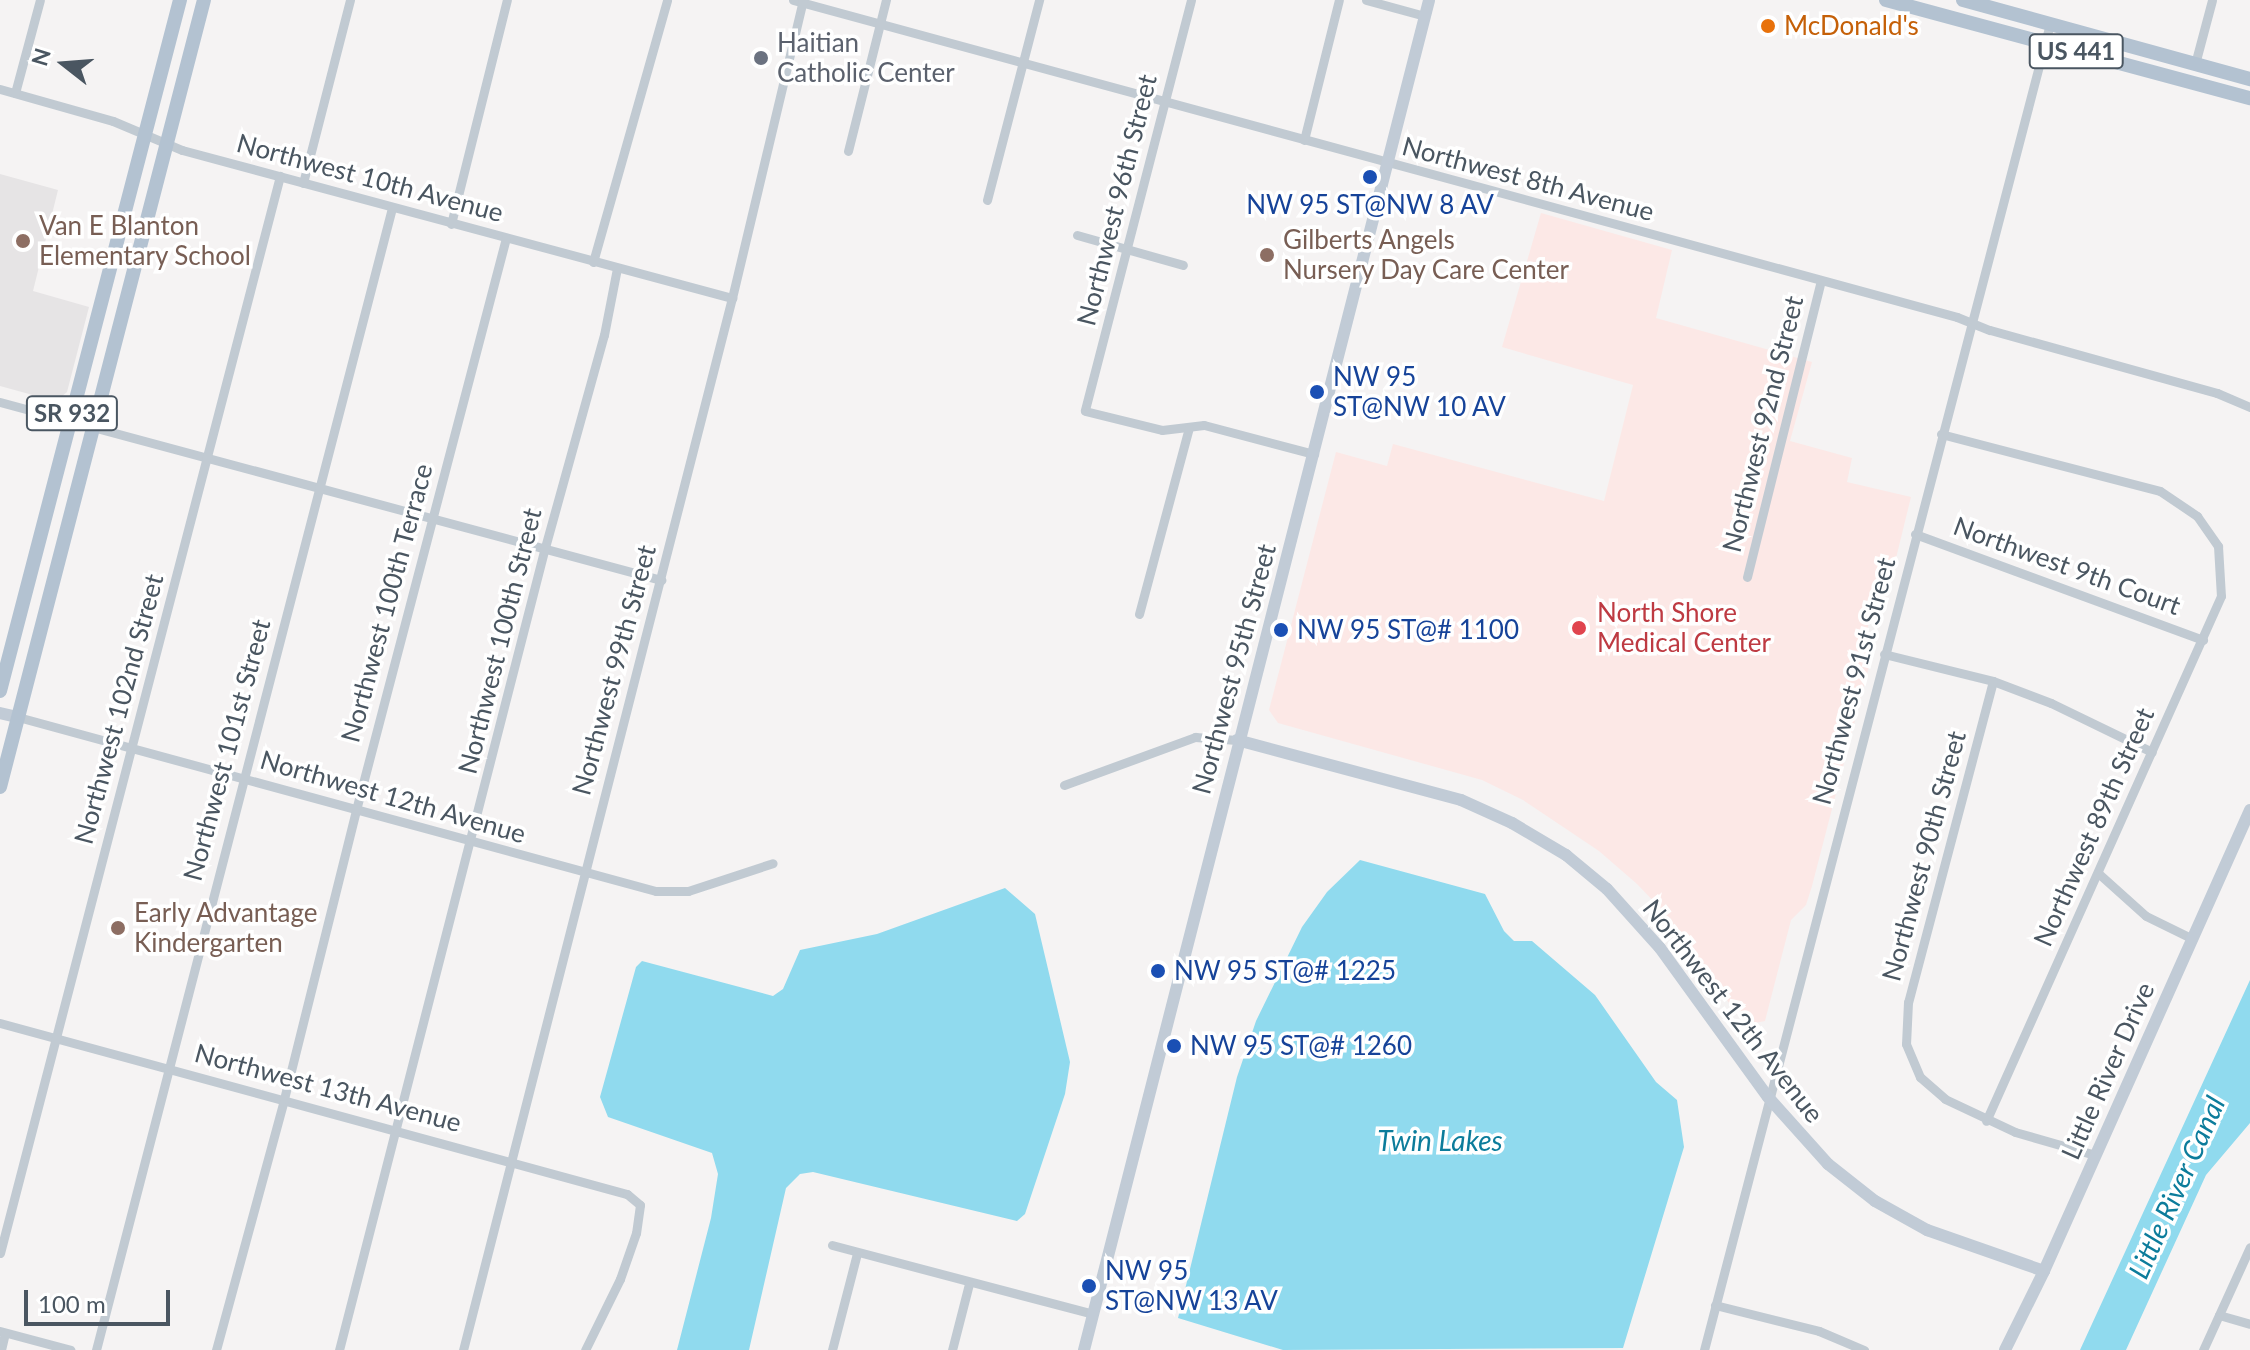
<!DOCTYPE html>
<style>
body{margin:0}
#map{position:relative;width:2250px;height:1350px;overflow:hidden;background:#f5f3f3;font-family:Lato,sans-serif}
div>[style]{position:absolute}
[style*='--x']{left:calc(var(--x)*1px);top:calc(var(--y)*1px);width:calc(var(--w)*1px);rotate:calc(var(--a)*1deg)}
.education>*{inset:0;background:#e6e4e5}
.medical>*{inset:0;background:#fce8e6}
.water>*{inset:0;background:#90daee}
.street>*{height:9px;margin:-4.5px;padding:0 4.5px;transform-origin:4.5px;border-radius:4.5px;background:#c1cad2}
.secondary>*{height:12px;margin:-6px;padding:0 6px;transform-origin:6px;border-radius:6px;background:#c1cbd6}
.primary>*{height:14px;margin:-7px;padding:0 7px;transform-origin:7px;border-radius:7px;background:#b3c2d1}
.dots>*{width:22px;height:22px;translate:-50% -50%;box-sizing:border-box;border:4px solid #fff;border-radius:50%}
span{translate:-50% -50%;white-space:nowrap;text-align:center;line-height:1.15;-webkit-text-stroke:7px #fff;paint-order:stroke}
.shield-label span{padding:2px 6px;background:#fff;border:2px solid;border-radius:6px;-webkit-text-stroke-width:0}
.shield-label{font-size:24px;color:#4a5661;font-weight:700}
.food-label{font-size:26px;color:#c56008}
.left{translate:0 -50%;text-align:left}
.worship-label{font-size:26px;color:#5b616d}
.street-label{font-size:26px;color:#4a5661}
.transit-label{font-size:26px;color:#164399}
.education-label{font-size:26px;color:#785e54}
.health-label{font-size:26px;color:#be3a42}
.water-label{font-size:28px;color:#0c7c9b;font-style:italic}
.north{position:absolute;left:24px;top:24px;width:80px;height:80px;-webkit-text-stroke:6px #fff;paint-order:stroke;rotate:287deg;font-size:22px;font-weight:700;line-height:32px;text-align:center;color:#4a5661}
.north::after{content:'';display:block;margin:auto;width:28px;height:36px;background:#4a5661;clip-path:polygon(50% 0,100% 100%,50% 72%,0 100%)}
.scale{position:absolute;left:24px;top:1290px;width:146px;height:36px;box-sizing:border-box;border:4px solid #4a5661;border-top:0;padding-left:10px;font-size:24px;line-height:28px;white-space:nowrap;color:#4a5661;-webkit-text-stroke:6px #fff;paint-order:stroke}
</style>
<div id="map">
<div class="education">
<div style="clip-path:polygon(0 174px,58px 190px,33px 291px,89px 307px,67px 392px,60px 398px,51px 400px,0 386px)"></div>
</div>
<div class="medical">
<div style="clip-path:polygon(1541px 213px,1672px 250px,1656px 318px,1812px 362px,1790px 441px,1852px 458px,1847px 482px,1911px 497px,1884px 607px,1873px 605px,1863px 648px,1873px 651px,1812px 886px,1806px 905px,1791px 920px,1765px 1021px,1745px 1025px,1662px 910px,1637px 884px,1599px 851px,1523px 800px,1482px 780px,1278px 723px,1269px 710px,1336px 452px,1387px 466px,1393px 444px,1604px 501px,1633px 385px,1502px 347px)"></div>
</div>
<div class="water">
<div style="clip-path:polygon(1360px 860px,1485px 894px,1504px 931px,1514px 941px,1532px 941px,1595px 995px,1656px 1082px,1677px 1100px,1684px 1147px,1623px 1348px,1283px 1350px,1178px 1318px,1237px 1077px,1256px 1021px,1302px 927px,1327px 892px)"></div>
<div style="clip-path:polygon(1005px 888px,1035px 914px,1070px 1062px,1065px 1094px,1025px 1214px,1017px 1221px,813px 1172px,800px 1174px,786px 1188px,749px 1350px,677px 1350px,711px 1218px,718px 1174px,712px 1153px,608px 1117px,600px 1097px,636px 967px,642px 961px,773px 996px,783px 989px,800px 950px,877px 934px)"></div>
<div style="clip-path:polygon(2250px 980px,2250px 1123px,2206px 1175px,2126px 1350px,2080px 1350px)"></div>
</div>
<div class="street">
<div style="--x:793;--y:0;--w:1206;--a:15.23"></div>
<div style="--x:1957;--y:317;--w:35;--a:22"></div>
<div style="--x:1990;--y:330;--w:236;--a:15.5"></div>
<div style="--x:2217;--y:393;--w:36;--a:23"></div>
<div style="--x:1191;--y:0;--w:424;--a:104.5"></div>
<div style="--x:1085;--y:411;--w:79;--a:13.9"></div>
<div style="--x:1162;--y:430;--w:42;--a:-6.8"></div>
<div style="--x:1204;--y:425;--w:114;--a:14.8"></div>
<div style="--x:1366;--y:0;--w:61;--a:15.2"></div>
<div style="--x:2195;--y:64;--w:66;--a:-75.1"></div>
<div style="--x:0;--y:89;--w:117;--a:15.8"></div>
<div style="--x:113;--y:121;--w:75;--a:22.8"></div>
<div style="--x:182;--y:150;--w:570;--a:15.06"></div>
<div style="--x:15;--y:93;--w:96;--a:-75"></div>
<div style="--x:1304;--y:140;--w:144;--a:-76"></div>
<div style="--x:848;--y:151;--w:156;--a:-75.9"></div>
<div style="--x:303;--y:183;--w:189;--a:-75.6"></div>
<div style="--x:987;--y:200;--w:207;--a:-75.4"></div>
<div style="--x:451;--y:224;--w:231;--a:-76"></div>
<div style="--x:1077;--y:235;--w:110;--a:15.8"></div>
<div style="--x:593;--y:262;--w:272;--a:-74.2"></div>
<div style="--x:0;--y:402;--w:685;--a:15.07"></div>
<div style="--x:1941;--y:434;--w:226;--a:14.6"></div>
<div style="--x:2160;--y:491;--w:45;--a:34"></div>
<div style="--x:2197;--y:516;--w:37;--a:55"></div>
<div style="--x:2218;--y:546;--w:50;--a:86.6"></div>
<div style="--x:2221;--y:596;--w:575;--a:114.11"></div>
<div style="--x:1915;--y:534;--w:307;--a:20.2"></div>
<div style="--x:1747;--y:577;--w:305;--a:-76"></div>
<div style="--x:1139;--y:614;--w:193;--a:-75"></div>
<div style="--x:1884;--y:654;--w:112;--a:13.9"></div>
<div style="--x:1993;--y:681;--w:62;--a:20.8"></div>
<div style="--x:2051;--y:703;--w:112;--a:25.9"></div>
<div style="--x:1993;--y:681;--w:332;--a:104.8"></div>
<div style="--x:1908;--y:1002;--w:42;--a:92.7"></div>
<div style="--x:1906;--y:1044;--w:36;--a:67"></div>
<div style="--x:1920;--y:1077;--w:33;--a:41"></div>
<div style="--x:1945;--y:1099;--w:77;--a:25.2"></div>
<div style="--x:2015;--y:1132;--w:83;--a:16"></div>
<div style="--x:18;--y:717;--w:661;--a:15.26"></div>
<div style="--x:656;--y:891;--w:32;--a:0"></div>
<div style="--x:688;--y:891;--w:89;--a:-18.2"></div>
<div style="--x:1064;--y:785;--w:140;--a:-20.1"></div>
<div style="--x:1195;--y:737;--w:42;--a:4.1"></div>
<div style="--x:2098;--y:873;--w:64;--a:41.9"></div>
<div style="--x:2146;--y:916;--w:50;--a:26.1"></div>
<div style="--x:0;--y:1023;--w:650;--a:15.26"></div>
<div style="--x:627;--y:1194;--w:17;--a:40"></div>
<div style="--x:640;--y:1205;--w:28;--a:98"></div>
<div style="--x:636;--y:1233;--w:49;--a:109.2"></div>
<div style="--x:620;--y:1279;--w:79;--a:116.2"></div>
<div style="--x:832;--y:1245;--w:270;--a:14.8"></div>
<div style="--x:0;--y:1253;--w:1113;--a:-75.43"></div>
<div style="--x:1715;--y:1305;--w:107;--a:14"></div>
<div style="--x:1819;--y:1331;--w:49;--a:22.9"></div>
<div style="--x:2219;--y:1315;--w:32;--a:16"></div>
<div style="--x:0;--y:1331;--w:73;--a:15"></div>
<div style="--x:1;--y:1350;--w:17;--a:-77"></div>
<div style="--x:96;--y:1350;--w:1180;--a:-75.47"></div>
<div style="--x:216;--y:1350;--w:260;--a:-74.8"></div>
<div style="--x:284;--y:1099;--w:298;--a:-76"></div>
<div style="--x:356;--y:810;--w:591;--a:-75.31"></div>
<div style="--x:339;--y:1350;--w:825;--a:-75.61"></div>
<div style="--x:544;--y:551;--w:224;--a:-74.5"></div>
<div style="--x:604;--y:335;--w:68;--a:-79"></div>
<div style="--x:463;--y:1350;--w:1086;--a:-75.66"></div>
<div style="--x:732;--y:298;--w:306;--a:-76.6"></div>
<div style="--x:832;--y:1350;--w:100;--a:-75.5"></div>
<div style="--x:952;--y:1350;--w:68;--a:-75.6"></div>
<div style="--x:1704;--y:1350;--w:1370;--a:-75.38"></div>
<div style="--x:2203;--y:1350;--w:113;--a:-65.5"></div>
</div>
<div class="secondary">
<div style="--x:0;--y:713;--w:18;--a:13"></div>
<div style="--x:1237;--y:740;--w:232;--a:15"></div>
<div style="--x:1461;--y:800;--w:56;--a:24.3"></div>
<div style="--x:1512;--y:823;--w:63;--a:30.7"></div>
<div style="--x:1566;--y:855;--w:53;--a:39.7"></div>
<div style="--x:1607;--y:889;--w:79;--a:48.1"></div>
<div style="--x:1660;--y:948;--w:184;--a:54.1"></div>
<div style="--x:1768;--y:1097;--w:90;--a:48.2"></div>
<div style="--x:1828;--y:1164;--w:60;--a:38.2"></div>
<div style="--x:1875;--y:1201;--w:60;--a:29.1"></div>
<div style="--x:1927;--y:1230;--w:124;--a:19.3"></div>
<div style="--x:1084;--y:1350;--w:1393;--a:-75.66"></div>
<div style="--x:2005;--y:1350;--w:88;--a:-63.7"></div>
<div style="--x:2044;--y:1271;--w:505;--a:-65.92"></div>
</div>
<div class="primary">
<div style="--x:1886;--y:0;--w:377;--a:15.1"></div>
<div style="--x:1963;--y:0;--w:298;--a:15.4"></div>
<div style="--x:0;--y:691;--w:714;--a:-75.4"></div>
<div style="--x:0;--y:787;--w:813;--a:-75.47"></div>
</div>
<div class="dots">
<div style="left:1768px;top:26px;background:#e8710a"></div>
<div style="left:761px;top:58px;background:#6b7280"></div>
<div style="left:1370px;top:177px;background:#1a4fb4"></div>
<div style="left:23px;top:241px;background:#8d6e63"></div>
<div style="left:1267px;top:255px;background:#8d6e63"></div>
<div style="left:1317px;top:392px;background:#1a4fb4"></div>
<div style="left:1579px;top:628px;background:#e0444e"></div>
<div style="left:1281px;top:630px;background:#1a4fb4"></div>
<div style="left:118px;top:928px;background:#8d6e63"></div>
<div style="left:1158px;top:971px;background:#1a4fb4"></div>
<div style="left:1174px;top:1046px;background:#1a4fb4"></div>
<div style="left:1089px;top:1286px;background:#1a4fb4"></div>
</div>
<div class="shield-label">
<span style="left:2076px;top:51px">US 441</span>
<span style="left:72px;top:413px">SR 932</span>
</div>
<div class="food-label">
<span class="left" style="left:1784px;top:26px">McDonald's</span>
</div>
<div class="worship-label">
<span class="left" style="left:777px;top:58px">Haitian<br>Catholic Center</span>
</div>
<div class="street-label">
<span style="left:370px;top:178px;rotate:15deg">Northwest 10th Avenue</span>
<span style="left:1528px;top:179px;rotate:15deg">Northwest 8th Avenue</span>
<span style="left:1117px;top:200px;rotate:-76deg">Northwest 96th Street</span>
<span style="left:1763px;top:424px;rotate:-76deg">Northwest 92nd Street</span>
<span style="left:2067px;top:566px;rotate:20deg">Northwest 9th Court</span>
<span style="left:387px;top:603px;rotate:-75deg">Northwest 100th Terrace</span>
<span style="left:500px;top:641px;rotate:-76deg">Northwest 100th Street</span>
<span style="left:1234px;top:669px;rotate:-75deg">Northwest 95th Street</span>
<span style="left:614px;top:670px;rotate:-75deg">Northwest 99th Street</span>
<span style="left:1854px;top:681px;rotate:-75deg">Northwest 91st Street</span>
<span style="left:119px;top:709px;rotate:-75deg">Northwest 102nd Street</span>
<span style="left:227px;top:750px;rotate:-75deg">Northwest 101st Street</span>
<span style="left:393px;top:797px;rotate:16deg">Northwest 12th Avenue</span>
<span style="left:2094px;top:827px;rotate:-66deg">Northwest 89th Street</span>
<span style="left:1924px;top:856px;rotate:-75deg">Northwest 90th Street</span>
<span style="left:1733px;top:1011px;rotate:52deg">Northwest 12th Avenue</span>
<span style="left:2108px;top:1071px;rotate:-66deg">Little River Drive</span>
<span style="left:328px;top:1088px;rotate:15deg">Northwest 13th Avenue</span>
</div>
<div class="transit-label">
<span style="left:1370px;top:205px">NW 95 ST@NW 8 AV</span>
<span class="left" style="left:1333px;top:392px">NW 95<br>ST@NW 10 AV</span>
<span class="left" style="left:1297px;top:630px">NW 95 ST@# 1100</span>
<span class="left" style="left:1174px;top:971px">NW 95 ST@# 1225</span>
<span class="left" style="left:1190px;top:1046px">NW 95 ST@# 1260</span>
<span class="left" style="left:1105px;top:1286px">NW 95<br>ST@NW 13 AV</span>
</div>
<div class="education-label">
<span class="left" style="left:39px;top:241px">Van E Blanton<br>Elementary School</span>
<span class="left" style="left:1283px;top:255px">Gilberts Angels<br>Nursery Day Care Center</span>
<span class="left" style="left:134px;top:928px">Early Advantage<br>Kindergarten</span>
</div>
<div class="health-label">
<span class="left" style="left:1597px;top:628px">North Shore<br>Medical Center</span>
</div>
<div class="water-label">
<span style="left:1440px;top:1140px">Twin Lakes</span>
<span style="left:2176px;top:1187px;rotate:-66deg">Little River Canal</span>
</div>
<div class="north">N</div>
<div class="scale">100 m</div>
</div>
